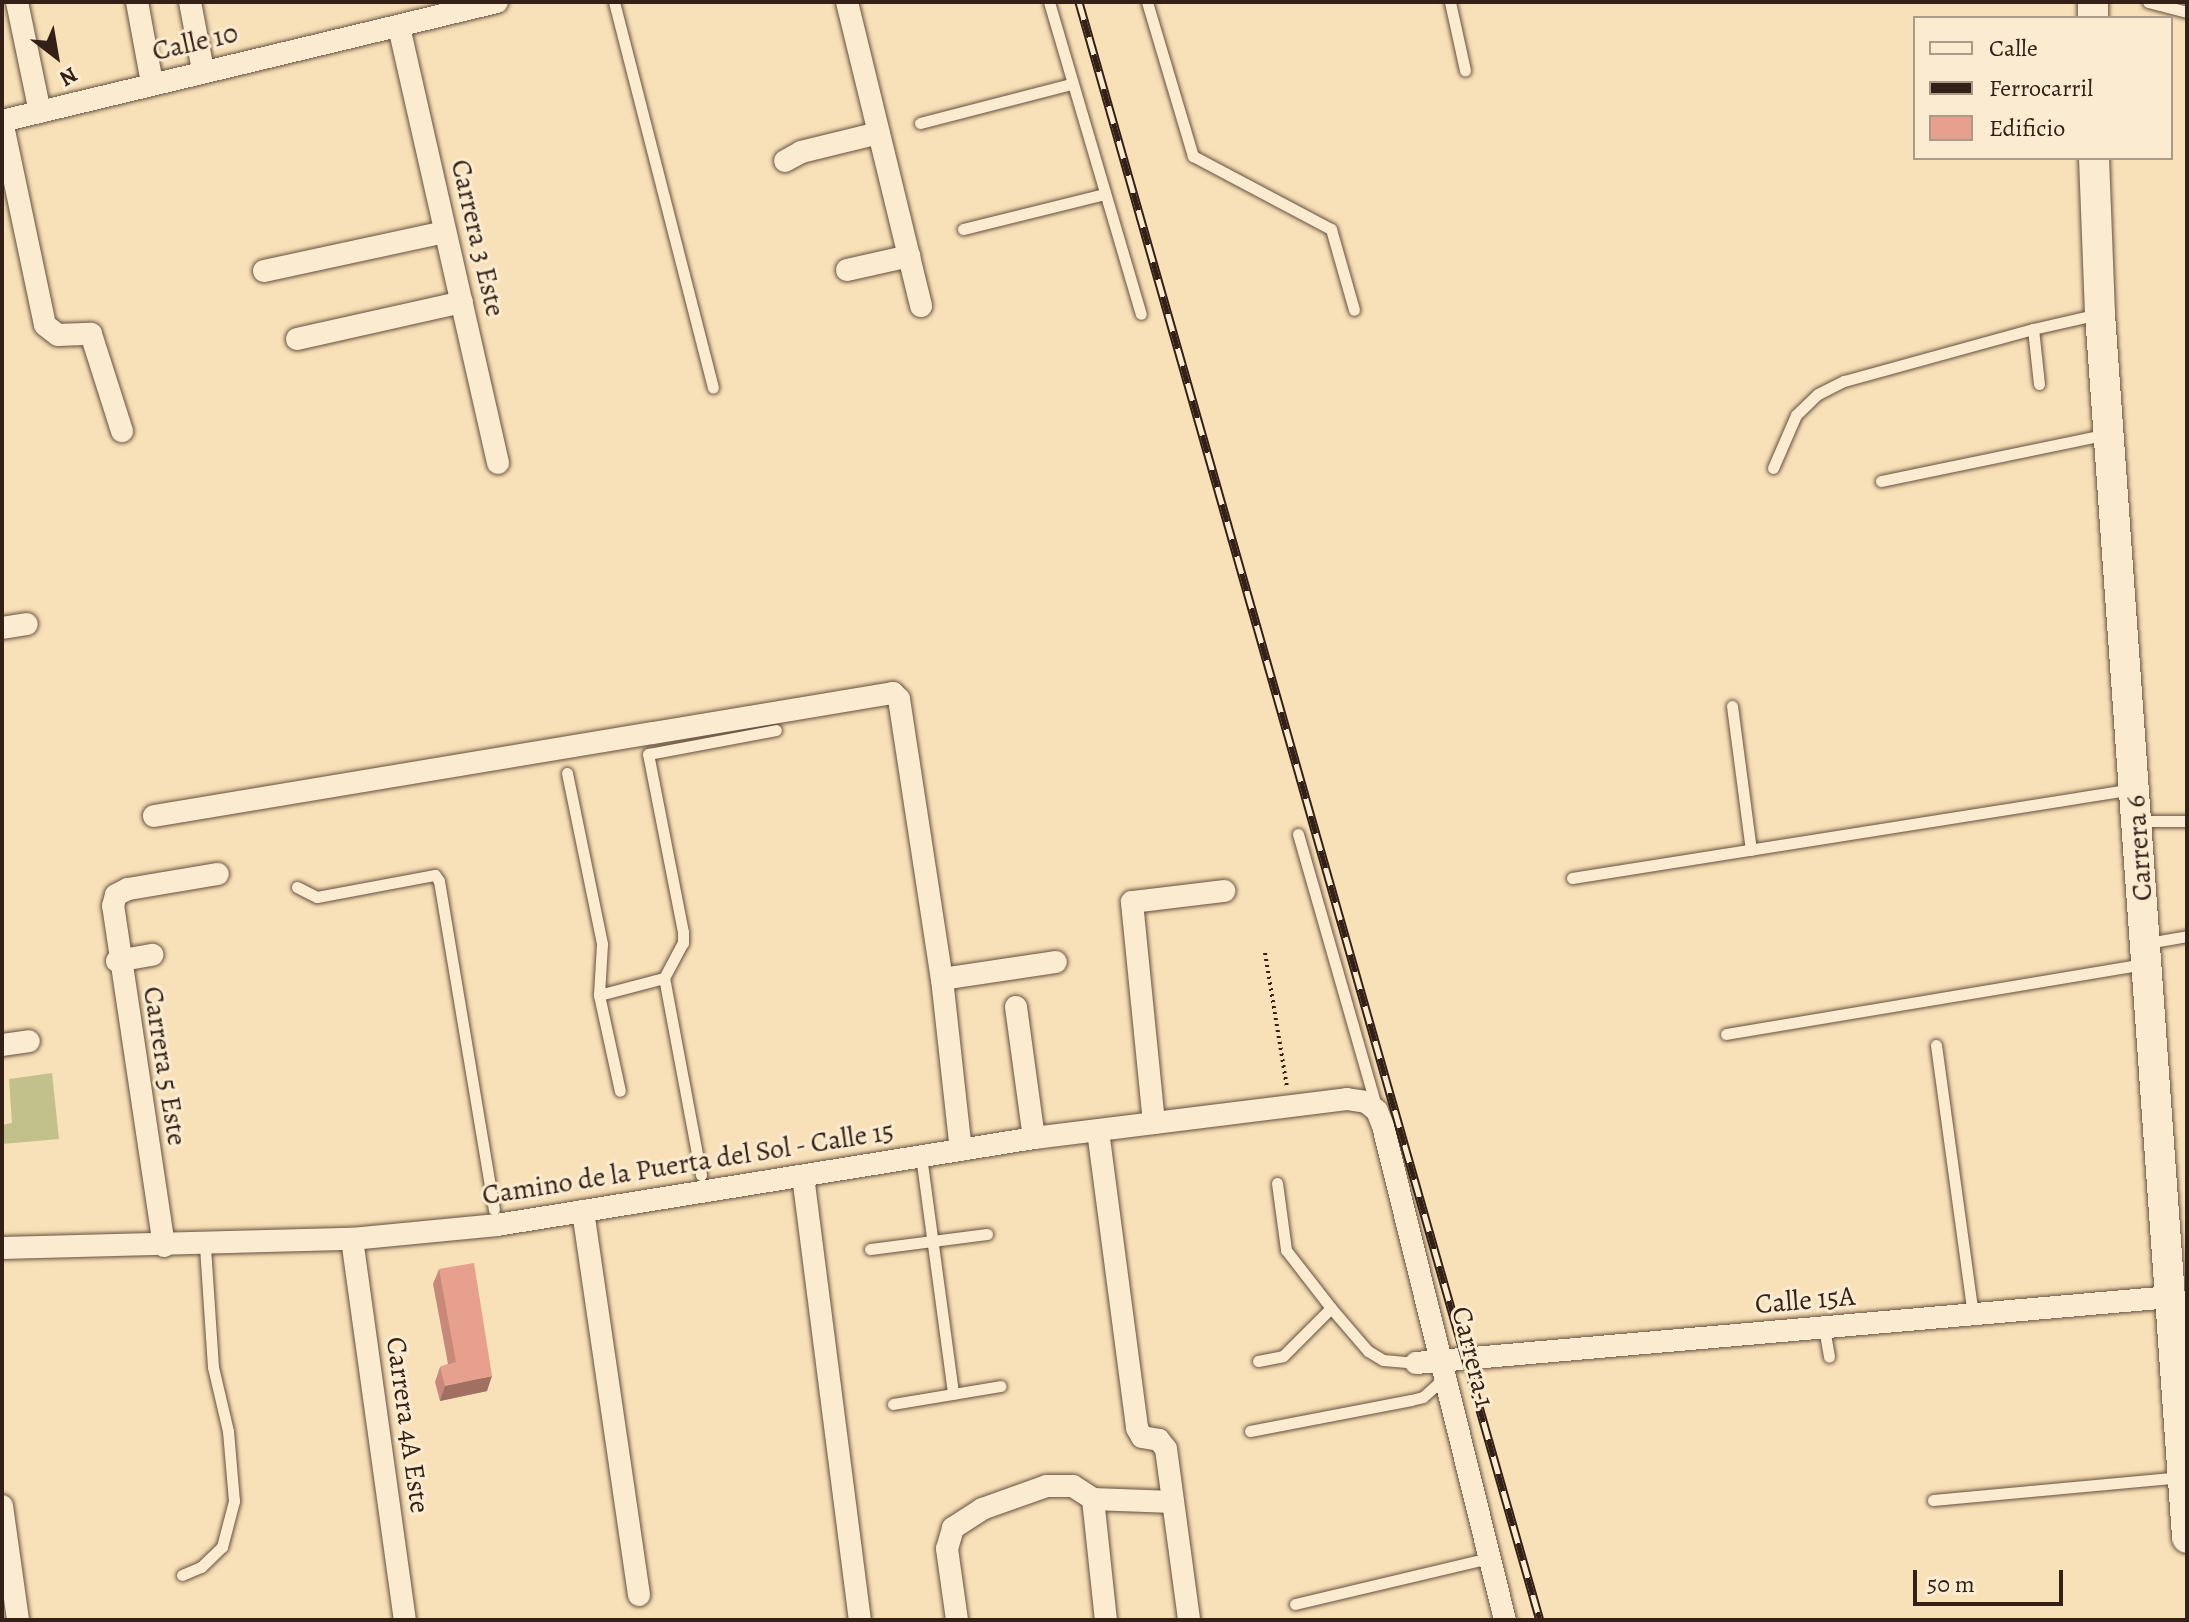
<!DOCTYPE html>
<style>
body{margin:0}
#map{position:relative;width:2189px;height:1622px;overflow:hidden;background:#f8e0b8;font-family:Alegreya,serif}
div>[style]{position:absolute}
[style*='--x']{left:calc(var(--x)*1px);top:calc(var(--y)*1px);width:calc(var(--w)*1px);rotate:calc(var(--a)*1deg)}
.green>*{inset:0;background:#c2c18b}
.path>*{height:4px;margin-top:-2px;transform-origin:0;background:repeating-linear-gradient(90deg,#342016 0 2px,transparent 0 6px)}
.roads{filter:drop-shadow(0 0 2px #65503e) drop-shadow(0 0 2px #65503e)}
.lane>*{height:11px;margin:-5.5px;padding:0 5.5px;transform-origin:5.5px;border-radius:5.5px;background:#faebd1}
.street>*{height:22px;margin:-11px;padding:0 11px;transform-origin:11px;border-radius:11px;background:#faebd1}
.secondary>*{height:30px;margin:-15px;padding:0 15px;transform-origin:15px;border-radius:15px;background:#faebd1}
.rail>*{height:9px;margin-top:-4.5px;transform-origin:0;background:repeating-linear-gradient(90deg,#faebd1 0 18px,#342016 0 36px);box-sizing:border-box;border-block:2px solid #342016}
.wall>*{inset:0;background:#c78a7a}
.shaded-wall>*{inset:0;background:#a27063}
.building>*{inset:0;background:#e7a08e}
span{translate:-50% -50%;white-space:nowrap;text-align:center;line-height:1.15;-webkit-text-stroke:6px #faebd1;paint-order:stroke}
.street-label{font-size:28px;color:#342016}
.frame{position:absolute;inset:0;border:4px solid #342016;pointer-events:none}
.legend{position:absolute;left:1913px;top:16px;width:260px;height:144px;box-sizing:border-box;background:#faebd1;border:2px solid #ab9a86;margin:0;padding:10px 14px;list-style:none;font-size:24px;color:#342016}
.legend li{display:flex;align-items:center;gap:16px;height:40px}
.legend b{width:40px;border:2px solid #ab9a86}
.north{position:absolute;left:16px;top:16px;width:80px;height:80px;-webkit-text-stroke:6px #faebd1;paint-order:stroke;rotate:149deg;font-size:22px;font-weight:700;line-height:32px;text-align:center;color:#342016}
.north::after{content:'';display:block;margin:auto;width:28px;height:36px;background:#342016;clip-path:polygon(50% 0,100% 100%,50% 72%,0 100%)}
.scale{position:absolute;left:1913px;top:1570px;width:150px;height:36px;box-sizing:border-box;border:4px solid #342016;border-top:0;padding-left:10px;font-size:24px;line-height:28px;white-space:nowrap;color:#342016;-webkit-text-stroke:6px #faebd1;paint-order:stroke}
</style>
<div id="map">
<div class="green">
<div style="clip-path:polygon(52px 1073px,59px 1139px,2px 1144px,2px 1125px,12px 1123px,9px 1079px)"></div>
</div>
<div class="path">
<div style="--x:1265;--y:953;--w:136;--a:80.7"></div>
</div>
<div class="roads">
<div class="lane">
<div style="--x:614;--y:2;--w:398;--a:75.6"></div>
<div style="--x:1049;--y:2;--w:325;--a:73.6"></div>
<div style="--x:1147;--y:2;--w:161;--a:73.4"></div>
<div style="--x:1193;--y:156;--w:156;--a:27.9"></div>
<div style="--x:1331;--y:229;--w:84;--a:74.1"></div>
<div style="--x:1450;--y:2;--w:70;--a:77.6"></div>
<div style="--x:2148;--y:2;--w:40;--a:14.4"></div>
<div style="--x:920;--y:123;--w:156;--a:-14.5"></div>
<div style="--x:963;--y:229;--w:145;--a:-13.9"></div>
<div style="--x:2039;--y:384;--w:55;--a:-96.2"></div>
<div style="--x:2033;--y:329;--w:68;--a:-12.8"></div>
<div style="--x:1773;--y:468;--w:58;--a:-66.5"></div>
<div style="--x:1796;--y:415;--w:30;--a:-44"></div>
<div style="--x:1818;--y:394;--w:29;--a:-27"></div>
<div style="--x:1844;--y:381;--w:196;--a:-15.4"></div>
<div style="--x:1881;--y:481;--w:232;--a:-11.7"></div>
<div style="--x:1732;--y:706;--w:145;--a:82.5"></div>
<div style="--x:567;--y:773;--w:175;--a:78.4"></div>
<div style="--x:602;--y:944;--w:51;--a:93.4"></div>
<div style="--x:599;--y:995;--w:98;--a:77.7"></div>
<div style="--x:2137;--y:821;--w:50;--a:0"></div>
<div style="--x:1298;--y:834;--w:283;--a:74"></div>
<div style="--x:1572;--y:878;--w:568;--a:-9.01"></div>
<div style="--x:297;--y:887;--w:22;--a:27"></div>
<div style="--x:317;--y:897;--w:120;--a:-10.6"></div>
<div style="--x:435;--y:875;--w:7;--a:56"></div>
<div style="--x:439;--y:881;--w:333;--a:80.5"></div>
<div style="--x:2148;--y:943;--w:40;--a:-10"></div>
<div style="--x:599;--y:995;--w:67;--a:-14.7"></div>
<div style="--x:1726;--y:1034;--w:426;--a:-9.5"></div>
<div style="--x:1936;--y:1045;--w:273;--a:82.2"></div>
<div style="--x:921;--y:1156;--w:240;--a:82.3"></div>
<div style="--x:701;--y:1175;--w:200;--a:-100.6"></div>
<div style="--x:664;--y:978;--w:40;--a:-62"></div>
<div style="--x:683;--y:943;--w:11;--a:-90"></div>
<div style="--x:683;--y:932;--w:181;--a:-101.1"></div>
<div style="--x:648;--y:754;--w:130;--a:-10.6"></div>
<div style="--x:1277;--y:1183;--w:68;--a:82.3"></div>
<div style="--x:1286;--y:1250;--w:73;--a:52.2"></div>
<div style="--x:1331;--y:1308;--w:57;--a:49.3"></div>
<div style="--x:1368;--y:1351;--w:17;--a:31"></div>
<div style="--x:1383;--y:1360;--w:33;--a:5"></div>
<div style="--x:870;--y:1249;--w:118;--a:-7.3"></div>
<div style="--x:1824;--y:1328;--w:29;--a:80"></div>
<div style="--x:1258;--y:1361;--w:25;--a:-11"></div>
<div style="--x:1283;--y:1356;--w:68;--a:-45"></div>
<div style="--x:893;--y:1404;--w:109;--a:-9.5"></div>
<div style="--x:1250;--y:1431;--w:164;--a:-10.9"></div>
<div style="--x:1411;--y:1400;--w:12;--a:-14"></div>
<div style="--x:1423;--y:1397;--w:31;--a:-42"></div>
<div style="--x:1933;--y:1500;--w:250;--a:-5.3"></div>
<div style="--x:182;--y:1575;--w:21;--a:-23"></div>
<div style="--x:201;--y:1567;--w:29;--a:-44"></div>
<div style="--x:222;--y:1547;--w:48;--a:-75.4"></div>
<div style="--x:234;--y:1501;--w:70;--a:-94.9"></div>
<div style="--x:228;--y:1431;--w:66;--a:-103.2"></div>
<div style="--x:213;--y:1367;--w:122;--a:-93.8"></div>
<div style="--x:1295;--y:1604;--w:200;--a:-13.3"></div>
</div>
<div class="street">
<div style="--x:17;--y:2;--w:112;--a:78.2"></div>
<div style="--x:137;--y:2;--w:82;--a:79.5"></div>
<div style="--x:190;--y:2;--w:69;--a:79.2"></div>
<div style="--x:847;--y:2;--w:313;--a:76.3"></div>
<div style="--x:399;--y:27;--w:447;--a:77.2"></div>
<div style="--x:2;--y:121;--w:509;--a:-13.52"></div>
<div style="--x:2;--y:121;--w:208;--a:78.1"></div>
<div style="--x:45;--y:325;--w:16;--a:38"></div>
<div style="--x:58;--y:335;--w:33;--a:-2"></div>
<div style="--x:91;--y:334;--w:102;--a:72.3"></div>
<div style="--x:785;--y:161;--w:18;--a:-29"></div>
<div style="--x:801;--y:152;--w:80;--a:-13.7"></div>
<div style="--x:847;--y:270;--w:64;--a:-12.7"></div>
<div style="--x:264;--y:271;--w:185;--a:-12.2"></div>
<div style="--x:297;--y:339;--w:169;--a:-12.6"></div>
<div style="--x:2;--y:628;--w:25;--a:-9"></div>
<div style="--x:154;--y:816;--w:749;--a:-9.45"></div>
<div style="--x:893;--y:693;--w:8;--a:45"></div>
<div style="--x:899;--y:699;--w:283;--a:81.3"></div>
<div style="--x:942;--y:979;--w:172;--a:83.7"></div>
<div style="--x:117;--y:961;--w:36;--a:-10"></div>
<div style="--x:942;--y:979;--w:115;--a:-8.5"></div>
<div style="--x:1016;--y:1007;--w:132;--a:82.2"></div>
<div style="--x:2;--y:1045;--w:27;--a:-8"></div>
<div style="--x:1154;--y:1123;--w:222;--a:-95.7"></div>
<div style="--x:1132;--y:902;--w:93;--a:-6.8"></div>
<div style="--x:1098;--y:1131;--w:300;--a:82.5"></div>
<div style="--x:1137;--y:1428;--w:10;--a:61"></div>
<div style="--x:1142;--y:1437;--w:17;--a:10"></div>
<div style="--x:1159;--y:1440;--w:11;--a:52"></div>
<div style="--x:1166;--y:1449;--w:173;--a:82.3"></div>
<div style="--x:803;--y:1176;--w:448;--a:82.7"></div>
<div style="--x:583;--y:1211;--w:388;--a:81.7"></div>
<div style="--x:352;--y:1239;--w:385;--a:82.1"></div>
<div style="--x:164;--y:1246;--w:344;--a:-98.5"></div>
<div style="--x:113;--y:906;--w:11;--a:-75"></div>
<div style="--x:116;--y:895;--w:13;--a:-27"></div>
<div style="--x:128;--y:889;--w:91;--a:-9.5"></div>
<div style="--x:2;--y:1248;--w:350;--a:-1.5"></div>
<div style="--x:352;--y:1239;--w:146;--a:-5.5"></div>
<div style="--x:497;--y:1225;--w:544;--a:-9.2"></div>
<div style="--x:1034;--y:1138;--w:315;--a:-7.1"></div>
<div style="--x:1347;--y:1099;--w:19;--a:9"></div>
<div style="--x:1366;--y:1102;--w:14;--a:39"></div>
<div style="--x:1377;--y:1111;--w:16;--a:68"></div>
<div style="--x:1383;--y:1126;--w:509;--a:76.13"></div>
<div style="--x:1416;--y:1363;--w:757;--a:-5"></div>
<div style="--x:1093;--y:1499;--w:122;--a:83.9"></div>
<div style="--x:2;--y:1506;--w:115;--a:82"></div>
<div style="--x:957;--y:1620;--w:72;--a:-98"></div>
<div style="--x:947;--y:1549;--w:22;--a:-74"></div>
<div style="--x:953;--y:1528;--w:35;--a:-33"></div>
<div style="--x:982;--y:1509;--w:69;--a:-19.5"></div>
<div style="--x:1047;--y:1486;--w:26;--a:0"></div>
<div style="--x:1073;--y:1486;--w:24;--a:33"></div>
<div style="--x:1093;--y:1499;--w:80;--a:2.1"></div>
</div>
<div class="secondary">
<div style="--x:2093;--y:2;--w:16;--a:90"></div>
<div style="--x:2094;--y:158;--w:156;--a:87.8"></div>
<div style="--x:2100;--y:314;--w:1227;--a:85.93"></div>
</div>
</div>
<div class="rail">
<div style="--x:1079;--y:2;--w:1682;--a:74.1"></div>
</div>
<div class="wall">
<div style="clip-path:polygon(439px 1269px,487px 1391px,440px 1401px,435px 1382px,440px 1367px,448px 1364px,433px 1284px)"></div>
</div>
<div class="shaded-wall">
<div style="clip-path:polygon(492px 1376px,487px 1391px,440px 1401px,445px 1386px)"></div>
</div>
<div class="building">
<div style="clip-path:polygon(474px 1263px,492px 1376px,445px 1386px,440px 1367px,456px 1362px,439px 1269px)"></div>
</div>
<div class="street-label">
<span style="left:195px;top:42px;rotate:-13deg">Calle 10</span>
<span style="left:478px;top:238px;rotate:77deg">Carrera 3 Este</span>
<span style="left:2139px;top:848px;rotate:-94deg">Carrera 6</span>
<span style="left:165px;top:1066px;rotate:81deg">Carrera 5 Este</span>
<span style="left:688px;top:1163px;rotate:-9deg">Camino de la Puerta del Sol - Calle 15</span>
<span style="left:1805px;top:1300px;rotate:-5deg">Calle 15A</span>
<span style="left:1473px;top:1357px;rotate:76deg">Carrera 1</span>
<span style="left:408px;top:1425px;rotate:82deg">Carrera 4A Este</span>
</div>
<div class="frame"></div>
<ul class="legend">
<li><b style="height:10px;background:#faebd1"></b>Calle</li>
<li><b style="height:10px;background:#342016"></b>Ferrocarril</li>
<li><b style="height:22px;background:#e7a08e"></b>Edificio</li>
</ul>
<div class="north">N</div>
<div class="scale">50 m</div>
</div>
